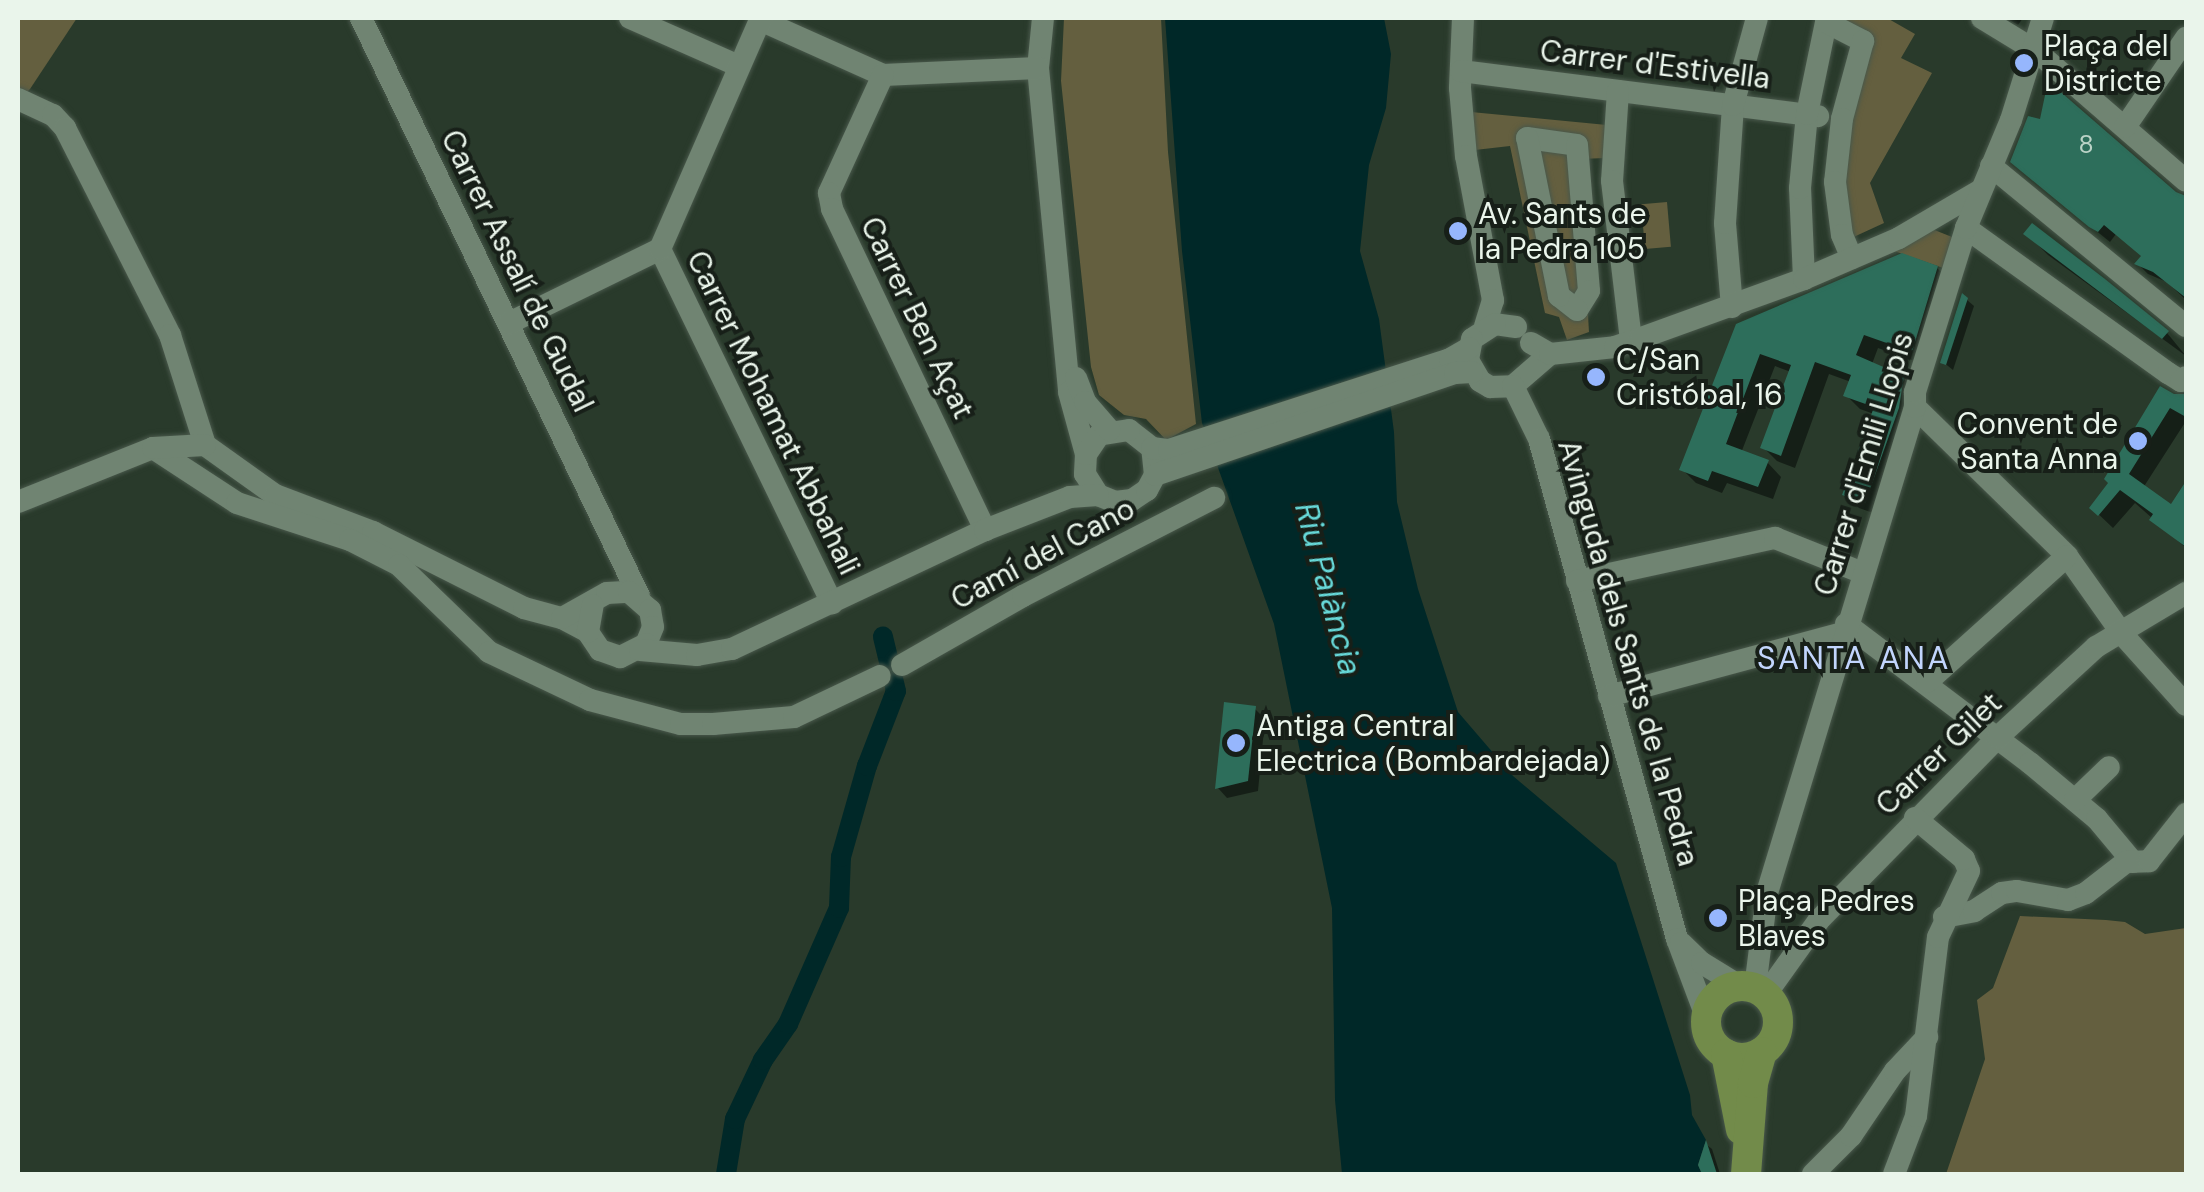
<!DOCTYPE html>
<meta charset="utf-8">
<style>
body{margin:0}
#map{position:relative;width:2204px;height:1192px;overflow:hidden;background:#293a2b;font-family:"DM Sans",sans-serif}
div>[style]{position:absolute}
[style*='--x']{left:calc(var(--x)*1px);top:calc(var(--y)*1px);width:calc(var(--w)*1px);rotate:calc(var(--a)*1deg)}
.green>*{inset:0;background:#645f3f;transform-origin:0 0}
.water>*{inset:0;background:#002828}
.shadow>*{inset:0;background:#0007}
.canal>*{height:20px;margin:-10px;padding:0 10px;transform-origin:10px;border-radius:10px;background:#002828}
.building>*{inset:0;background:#2d6e5b}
.roads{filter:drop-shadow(0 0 2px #49584b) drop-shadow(0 0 2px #49584b)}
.minor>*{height:22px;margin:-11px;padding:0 11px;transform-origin:11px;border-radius:11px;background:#708472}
.major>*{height:30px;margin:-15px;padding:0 15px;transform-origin:15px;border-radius:15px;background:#728b4a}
.major>.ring{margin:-15px;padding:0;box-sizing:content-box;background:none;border:30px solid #728b4a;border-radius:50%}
.dots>*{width:28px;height:28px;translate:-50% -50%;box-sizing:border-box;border:5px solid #171f18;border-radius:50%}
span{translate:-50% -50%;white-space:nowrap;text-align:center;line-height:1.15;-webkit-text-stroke:8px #171f18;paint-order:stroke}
.number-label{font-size:25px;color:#bbd3c7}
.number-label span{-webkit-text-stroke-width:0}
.poi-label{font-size:30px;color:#eaf5eb}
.left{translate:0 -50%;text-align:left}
.right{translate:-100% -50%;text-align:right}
.street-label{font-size:30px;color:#eaf5eb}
.water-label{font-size:32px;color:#67d9d9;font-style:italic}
.neighbourhood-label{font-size:32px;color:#c2d5fd;letter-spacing:2.5px}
.frame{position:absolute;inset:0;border:20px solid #eaf5eb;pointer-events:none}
</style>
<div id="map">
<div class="green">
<div style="clip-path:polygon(18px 18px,77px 18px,30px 89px,18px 101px)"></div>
<div style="clip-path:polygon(1064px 18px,1161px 18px,1168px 152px,1196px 424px,1166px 440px,1146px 419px,1124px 415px,1099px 395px,1091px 367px,1061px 81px)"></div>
<div style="clip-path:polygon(1825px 18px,1887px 18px,1915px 34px,1901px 58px,1932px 73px,1870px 183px,1884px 223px,1845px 241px,1835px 182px,1863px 41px)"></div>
<div style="clip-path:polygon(1471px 112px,1607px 125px,1606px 158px,1579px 159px,1589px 332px,1567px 340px,1559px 317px,1545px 313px,1510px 146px,1475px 150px)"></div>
<div style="left:1667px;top:202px;width:45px;height:26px;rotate:85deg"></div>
<div style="clip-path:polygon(1932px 229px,1952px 237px,1949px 270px,1894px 251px)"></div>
<div style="clip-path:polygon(2020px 916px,2106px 920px,2125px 922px,2145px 934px,2186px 928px,2186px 1174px,1946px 1174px,1985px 1059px,1977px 1000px,1993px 988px)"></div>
</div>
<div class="water">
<div style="clip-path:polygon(1165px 18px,1384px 18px,1391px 54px,1386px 108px,1369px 165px,1360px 251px,1379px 319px,1394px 432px,1397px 502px,1418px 589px,1458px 712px,1513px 776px,1616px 863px,1690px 1095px,1692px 1115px,1706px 1140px,1698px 1165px,1702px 1174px,1342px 1174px,1335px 1100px,1332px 908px,1274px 624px,1202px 423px,1182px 251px)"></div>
</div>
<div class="shadow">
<div style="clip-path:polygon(2005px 18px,2023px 18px,2018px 25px)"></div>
<div style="clip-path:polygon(2025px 173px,2186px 197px,2186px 300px,2167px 282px,2148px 274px,2138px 264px,2144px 257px,2116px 234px,2110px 242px)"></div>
<div style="clip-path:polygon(2032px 227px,2167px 333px,2186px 356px,2048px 255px,2027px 234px)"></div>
<div style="clip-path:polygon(1937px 268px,1951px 282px,1926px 365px,1878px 348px,1872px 364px,1903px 378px,1917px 392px,1879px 515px,1859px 508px,1845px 494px,1874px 414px,1860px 409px,1846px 395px,1851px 382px,1829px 374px,1795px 468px,1777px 461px,1763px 447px,1791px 372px,1775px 366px,1741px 453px,1767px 462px,1781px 477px,1773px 499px,1727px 483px,1722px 493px,1696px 483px,1682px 469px,1738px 326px)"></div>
<div style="clip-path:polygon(1967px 300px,1974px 306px,1953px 370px,1943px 362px)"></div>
<div style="clip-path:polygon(2174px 397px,2186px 397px,2186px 421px,2143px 488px,2172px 508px,2186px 486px,2186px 548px,2135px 503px,2113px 528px,2092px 508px)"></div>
<div style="clip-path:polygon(1227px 705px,1254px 708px,1265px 719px,1258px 791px,1227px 798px,1218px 788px)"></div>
<div style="clip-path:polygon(1707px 1145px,1712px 1149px,1720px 1174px,1704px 1174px,1701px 1165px)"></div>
</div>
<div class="canal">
<div style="--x:726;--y:1174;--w:56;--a:-80.7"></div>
<div style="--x:735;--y:1119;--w:65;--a:-64.6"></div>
<div style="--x:763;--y:1060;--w:44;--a:-55.2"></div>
<div style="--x:788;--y:1024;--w:127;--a:-66.3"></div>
<div style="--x:839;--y:908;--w:51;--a:-87.8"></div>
<div style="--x:841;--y:857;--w:95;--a:-74.1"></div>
<div style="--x:867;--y:766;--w:80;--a:-68.9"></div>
<div style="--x:896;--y:691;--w:56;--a:-103.5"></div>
</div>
<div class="building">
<div style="clip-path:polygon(2048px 81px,2176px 192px,2186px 196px,2186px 298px,2153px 272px,2134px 264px,2141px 256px,2104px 225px,2098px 232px,2089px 227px,2010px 162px,2028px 116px,2040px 119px)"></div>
<div style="clip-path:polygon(2032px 223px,2105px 279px,2169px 331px,2162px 339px,2023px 234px)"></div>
<div style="clip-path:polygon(1902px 253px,1938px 266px,1912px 352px,1864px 335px,1856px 355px,1904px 376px,1899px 408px,1865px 503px,1842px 495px,1874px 407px,1843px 396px,1851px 375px,1815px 362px,1781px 456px,1760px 448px,1791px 365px,1760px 354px,1726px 444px,1769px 460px,1758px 487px,1712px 471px,1708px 481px,1679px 470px,1736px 324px)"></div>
<div style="clip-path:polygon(1962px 293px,1968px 298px,1946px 365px,1940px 363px)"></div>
<div style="clip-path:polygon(2160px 386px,2174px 394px,2186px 394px,2186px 417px,2170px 408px,2129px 474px,2171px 504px,2186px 481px,2186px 547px,2149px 520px,2153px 514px,2120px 490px,2098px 516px,2089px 508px,2108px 483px,2104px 479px)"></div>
<div style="clip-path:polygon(1224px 702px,1256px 706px,1248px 781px,1215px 789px)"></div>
<div style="clip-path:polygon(1706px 1140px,1717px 1174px,1702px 1174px,1698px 1165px)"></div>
</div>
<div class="roads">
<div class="minor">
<div style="--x:361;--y:18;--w:641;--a:64.31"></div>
<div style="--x:630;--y:18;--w:119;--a:23.8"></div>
<div style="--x:1043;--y:18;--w:50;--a:95.7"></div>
<div style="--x:1038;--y:68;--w:325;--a:84.5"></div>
<div style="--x:1069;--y:392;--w:64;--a:74.7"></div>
<div style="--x:1086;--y:454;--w:20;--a:93"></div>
<div style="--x:1085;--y:474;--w:25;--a:58"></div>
<div style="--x:1098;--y:495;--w:18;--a:22"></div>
<div style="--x:1115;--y:502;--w:17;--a:-7"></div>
<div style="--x:1132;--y:500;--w:18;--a:-34"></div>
<div style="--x:1147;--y:490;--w:17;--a:-62"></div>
<div style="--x:1155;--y:475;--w:27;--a:-96"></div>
<div style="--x:1152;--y:448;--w:29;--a:-142"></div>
<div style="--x:1129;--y:430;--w:30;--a:171"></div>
<div style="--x:1099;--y:435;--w:23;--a:124"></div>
<div style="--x:1463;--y:18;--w:70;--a:92.5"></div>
<div style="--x:1460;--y:88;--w:68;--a:85"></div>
<div style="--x:1466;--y:156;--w:147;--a:79.4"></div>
<div style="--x:1493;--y:300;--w:28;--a:107"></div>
<div style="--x:1982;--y:18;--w:63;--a:31.4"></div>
<div style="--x:2036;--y:51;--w:198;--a:40.9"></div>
<div style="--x:760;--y:20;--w:135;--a:24.1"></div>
<div style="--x:883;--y:75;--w:155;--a:-2.6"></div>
<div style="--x:1461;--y:71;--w:360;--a:7.2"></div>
<div style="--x:883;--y:75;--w:130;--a:114.6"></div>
<div style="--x:829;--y:193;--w:16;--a:79"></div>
<div style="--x:832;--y:209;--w:356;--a:64.5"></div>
<div style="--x:1618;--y:91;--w:90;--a:93.8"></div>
<div style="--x:1612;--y:181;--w:161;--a:83.2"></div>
<div style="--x:18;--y:99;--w:38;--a:25"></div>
<div style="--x:53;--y:115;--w:18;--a:47"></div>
<div style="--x:65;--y:128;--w:232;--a:63.1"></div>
<div style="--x:170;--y:335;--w:115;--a:72.3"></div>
<div style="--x:205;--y:445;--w:86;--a:35.5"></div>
<div style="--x:275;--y:495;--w:105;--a:20.7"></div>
<div style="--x:373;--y:532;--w:169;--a:26.7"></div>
<div style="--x:524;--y:608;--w:39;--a:15"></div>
<div style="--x:562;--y:618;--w:30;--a:28"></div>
<div style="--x:2125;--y:127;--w:108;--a:-55.6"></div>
<div style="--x:1527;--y:138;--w:50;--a:8"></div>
<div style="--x:1577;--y:145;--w:146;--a:85.3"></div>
<div style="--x:1589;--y:291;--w:22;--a:122"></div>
<div style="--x:1577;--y:310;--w:23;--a:-142"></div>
<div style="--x:1559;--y:296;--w:161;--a:-101.4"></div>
<div style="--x:1991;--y:166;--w:252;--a:39.4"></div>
<div style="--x:1966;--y:228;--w:249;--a:35.7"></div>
<div style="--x:2168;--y:373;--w:15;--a:32"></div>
<div style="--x:2181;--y:381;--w:6;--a:-39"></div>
<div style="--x:660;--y:249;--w:394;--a:64.1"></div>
<div style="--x:1804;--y:279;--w:91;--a:-92.5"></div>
<div style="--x:1800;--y:188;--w:74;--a:-84.6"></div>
<div style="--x:1807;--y:114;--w:94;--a:-78.3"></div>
<div style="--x:1826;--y:22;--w:42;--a:27.2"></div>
<div style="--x:1863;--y:41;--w:81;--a:105.1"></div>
<div style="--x:1842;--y:119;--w:63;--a:96.3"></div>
<div style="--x:1835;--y:182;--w:53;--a:82.5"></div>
<div style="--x:1842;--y:235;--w:25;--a:67"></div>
<div style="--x:1732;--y:307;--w:84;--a:-94.8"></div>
<div style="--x:1725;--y:223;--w:118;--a:-86.1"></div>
<div style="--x:1733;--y:105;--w:90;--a:-74.6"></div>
<div style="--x:509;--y:323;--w:168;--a:-26.1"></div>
<div style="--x:660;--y:249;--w:252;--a:-66.4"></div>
<div style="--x:1516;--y:327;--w:21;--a:-172"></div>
<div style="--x:1495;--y:324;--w:27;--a:147"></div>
<div style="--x:1472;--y:339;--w:21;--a:101"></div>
<div style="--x:1468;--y:360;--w:24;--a:60"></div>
<div style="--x:1480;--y:381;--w:12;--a:31"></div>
<div style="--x:1490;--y:387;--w:23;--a:-2"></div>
<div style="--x:1513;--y:386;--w:49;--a:-40.9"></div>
<div style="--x:1531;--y:343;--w:22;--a:30"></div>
<div style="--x:1550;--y:354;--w:65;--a:-6.1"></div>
<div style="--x:1615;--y:347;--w:28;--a:-19"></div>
<div style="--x:1641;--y:338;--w:173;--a:-19.9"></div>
<div style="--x:1804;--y:279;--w:103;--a:-23.3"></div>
<div style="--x:1899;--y:238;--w:93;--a:-30.4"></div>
<div style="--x:1076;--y:378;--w:26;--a:69"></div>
<div style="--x:1085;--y:402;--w:37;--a:49"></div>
<div style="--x:1513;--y:386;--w:59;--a:63.9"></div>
<div style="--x:1539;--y:439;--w:519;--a:74.57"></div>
<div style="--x:1677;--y:939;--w:82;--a:69.4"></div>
<div style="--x:1915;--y:407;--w:213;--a:44.4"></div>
<div style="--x:2067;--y:556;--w:97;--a:54.7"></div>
<div style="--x:2123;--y:635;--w:94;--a:48"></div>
<div style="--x:153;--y:448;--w:100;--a:33.2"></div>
<div style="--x:237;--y:503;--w:119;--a:18.1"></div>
<div style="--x:350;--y:540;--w:55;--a:27"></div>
<div style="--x:399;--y:565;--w:125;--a:44"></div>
<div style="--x:489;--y:652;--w:112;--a:25.4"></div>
<div style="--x:590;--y:700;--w:94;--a:14.8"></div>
<div style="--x:681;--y:724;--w:32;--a:0"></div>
<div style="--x:713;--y:724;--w:81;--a:-4.9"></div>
<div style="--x:794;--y:717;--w:95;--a:-25.5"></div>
<div style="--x:1152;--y:448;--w:17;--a:7"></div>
<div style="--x:1169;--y:450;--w:295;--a:-17.9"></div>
<div style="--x:1450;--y:359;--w:22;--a:-30"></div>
<div style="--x:1155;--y:475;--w:317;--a:-18.8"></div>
<div style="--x:1455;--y:373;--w:17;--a:-3"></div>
<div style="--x:18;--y:502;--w:145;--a:-21.8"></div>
<div style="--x:153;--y:448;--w:52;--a:-3.3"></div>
<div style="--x:1577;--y:581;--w:203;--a:-12.3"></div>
<div style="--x:1775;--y:538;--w:95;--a:21.7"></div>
<div style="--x:562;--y:618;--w:51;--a:-29.1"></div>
<div style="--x:607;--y:593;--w:22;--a:-3"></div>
<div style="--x:629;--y:592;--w:28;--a:41"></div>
<div style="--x:650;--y:610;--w:17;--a:80"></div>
<div style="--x:653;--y:627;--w:18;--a:112"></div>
<div style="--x:646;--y:644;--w:29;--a:153"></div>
<div style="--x:620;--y:657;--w:21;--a:-161"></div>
<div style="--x:600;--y:650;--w:22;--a:-124"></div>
<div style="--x:588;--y:632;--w:27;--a:-80"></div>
<div style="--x:1846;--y:624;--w:231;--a:37.1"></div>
<div style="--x:2030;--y:763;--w:87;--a:39.9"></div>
<div style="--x:2097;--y:819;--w:56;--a:50.1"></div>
<div style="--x:640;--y:650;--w:57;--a:5"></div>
<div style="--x:697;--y:655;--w:36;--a:-10"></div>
<div style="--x:732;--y:649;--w:280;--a:-25.2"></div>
<div style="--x:985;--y:530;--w:91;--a:-21.2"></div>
<div style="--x:1070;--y:497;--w:28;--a:-4"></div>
<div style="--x:902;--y:665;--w:139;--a:-29.7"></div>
<div style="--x:1023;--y:596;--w:215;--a:-27.2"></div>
<div style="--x:1927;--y:682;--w:188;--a:-42"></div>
<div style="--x:1609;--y:696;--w:242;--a:-15.1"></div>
<div style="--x:2075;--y:800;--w:47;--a:-44.1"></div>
<div style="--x:1944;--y:917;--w:31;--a:-11"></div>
<div style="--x:1974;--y:911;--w:33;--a:-33"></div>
<div style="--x:2002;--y:893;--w:15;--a:-8"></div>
<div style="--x:2017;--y:891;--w:52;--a:10"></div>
<div style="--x:2068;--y:900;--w:19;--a:-21"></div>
<div style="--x:2086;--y:893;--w:51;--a:-37.8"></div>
<div style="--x:2126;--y:862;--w:23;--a:-2"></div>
<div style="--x:2149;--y:861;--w:60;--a:-51.8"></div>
<div style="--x:1681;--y:943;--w:29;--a:44"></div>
<div style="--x:1702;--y:963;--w:42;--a:31.4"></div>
<div style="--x:1755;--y:988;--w:96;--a:-82.8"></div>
<div style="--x:1767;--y:893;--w:508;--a:-73.06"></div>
<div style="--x:1915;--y:407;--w:15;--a:-90"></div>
<div style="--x:1915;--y:392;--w:172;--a:-72.7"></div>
<div style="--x:1966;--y:228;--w:117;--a:-67.4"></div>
<div style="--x:2011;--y:120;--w:107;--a:-72.6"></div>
<div style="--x:1766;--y:994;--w:91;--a:-54.4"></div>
<div style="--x:1819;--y:920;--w:256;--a:-45.6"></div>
<div style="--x:1998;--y:737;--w:133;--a:-42.6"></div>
<div style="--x:2096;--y:647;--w:105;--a:-31"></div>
<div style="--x:1813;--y:1174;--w:54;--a:-45"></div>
<div style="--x:1851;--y:1136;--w:78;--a:-55.9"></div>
<div style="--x:1895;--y:1071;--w:47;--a:-46.7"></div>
<div style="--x:1894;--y:1174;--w:62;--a:-69.2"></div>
<div style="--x:1916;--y:1116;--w:180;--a:-83"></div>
<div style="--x:1938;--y:937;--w:73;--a:-64.8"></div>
<div style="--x:1969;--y:871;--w:13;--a:-113"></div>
<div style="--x:1964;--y:859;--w:64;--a:-140.1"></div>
</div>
<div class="major">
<div class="ring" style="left:1706px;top:986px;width:42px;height:42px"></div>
<div style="--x:1726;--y:1054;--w:77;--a:78.8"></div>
<div style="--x:1746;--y:1174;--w:91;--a:-85.6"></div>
<div style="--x:1753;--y:1083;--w:32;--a:-74"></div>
</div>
</div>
<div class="dots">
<div style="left:2024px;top:63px;background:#96b6fd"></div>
<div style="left:1458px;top:231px;background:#96b6fd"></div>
<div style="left:1596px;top:377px;background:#96b6fd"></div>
<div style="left:2138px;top:441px;background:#96b6fd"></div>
<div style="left:1236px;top:743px;background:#96b6fd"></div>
<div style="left:1718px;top:918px;background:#96b6fd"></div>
</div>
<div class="number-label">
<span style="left:2086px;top:145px">8</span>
</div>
<div class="poi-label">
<span class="left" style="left:2044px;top:63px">Plaça del<br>Districte</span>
<span class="left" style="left:1478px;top:231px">Av. Sants de<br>la Pedra 105</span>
<span class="left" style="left:1616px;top:377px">C/San<br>Cristóbal, 16</span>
<span class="right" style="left:2118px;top:441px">Convent de<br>Santa Anna</span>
<span class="left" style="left:1256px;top:743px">Antiga Central<br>Electrica (Bombardejada)</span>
<span class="left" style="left:1738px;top:918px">Plaça Pedres<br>Blaves</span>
</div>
<div class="street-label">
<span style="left:1655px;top:65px;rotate:7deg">Carrer d'Estivella</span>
<span style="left:517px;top:271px;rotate:64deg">Carrer Assalí de Gudal</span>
<span style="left:917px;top:318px;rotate:64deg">Carrer Ben Açat</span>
<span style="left:773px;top:413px;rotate:64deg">Carrer Mohamat Abbahali</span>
<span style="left:1864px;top:464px;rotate:-73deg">Carrer d'Emili Llopis</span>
<span style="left:1043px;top:554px;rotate:-28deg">Camí del Cano</span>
<span style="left:1628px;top:653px;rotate:74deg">Avinguda dels Sants de la Pedra</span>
<span style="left:1939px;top:754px;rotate:-44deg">Carrer Gilet</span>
</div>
<div class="water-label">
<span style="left:1328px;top:589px;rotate:75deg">Riu Palància</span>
</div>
<div class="neighbourhood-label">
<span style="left:1854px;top:658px">SANTA ANA</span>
</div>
<div class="frame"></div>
</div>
